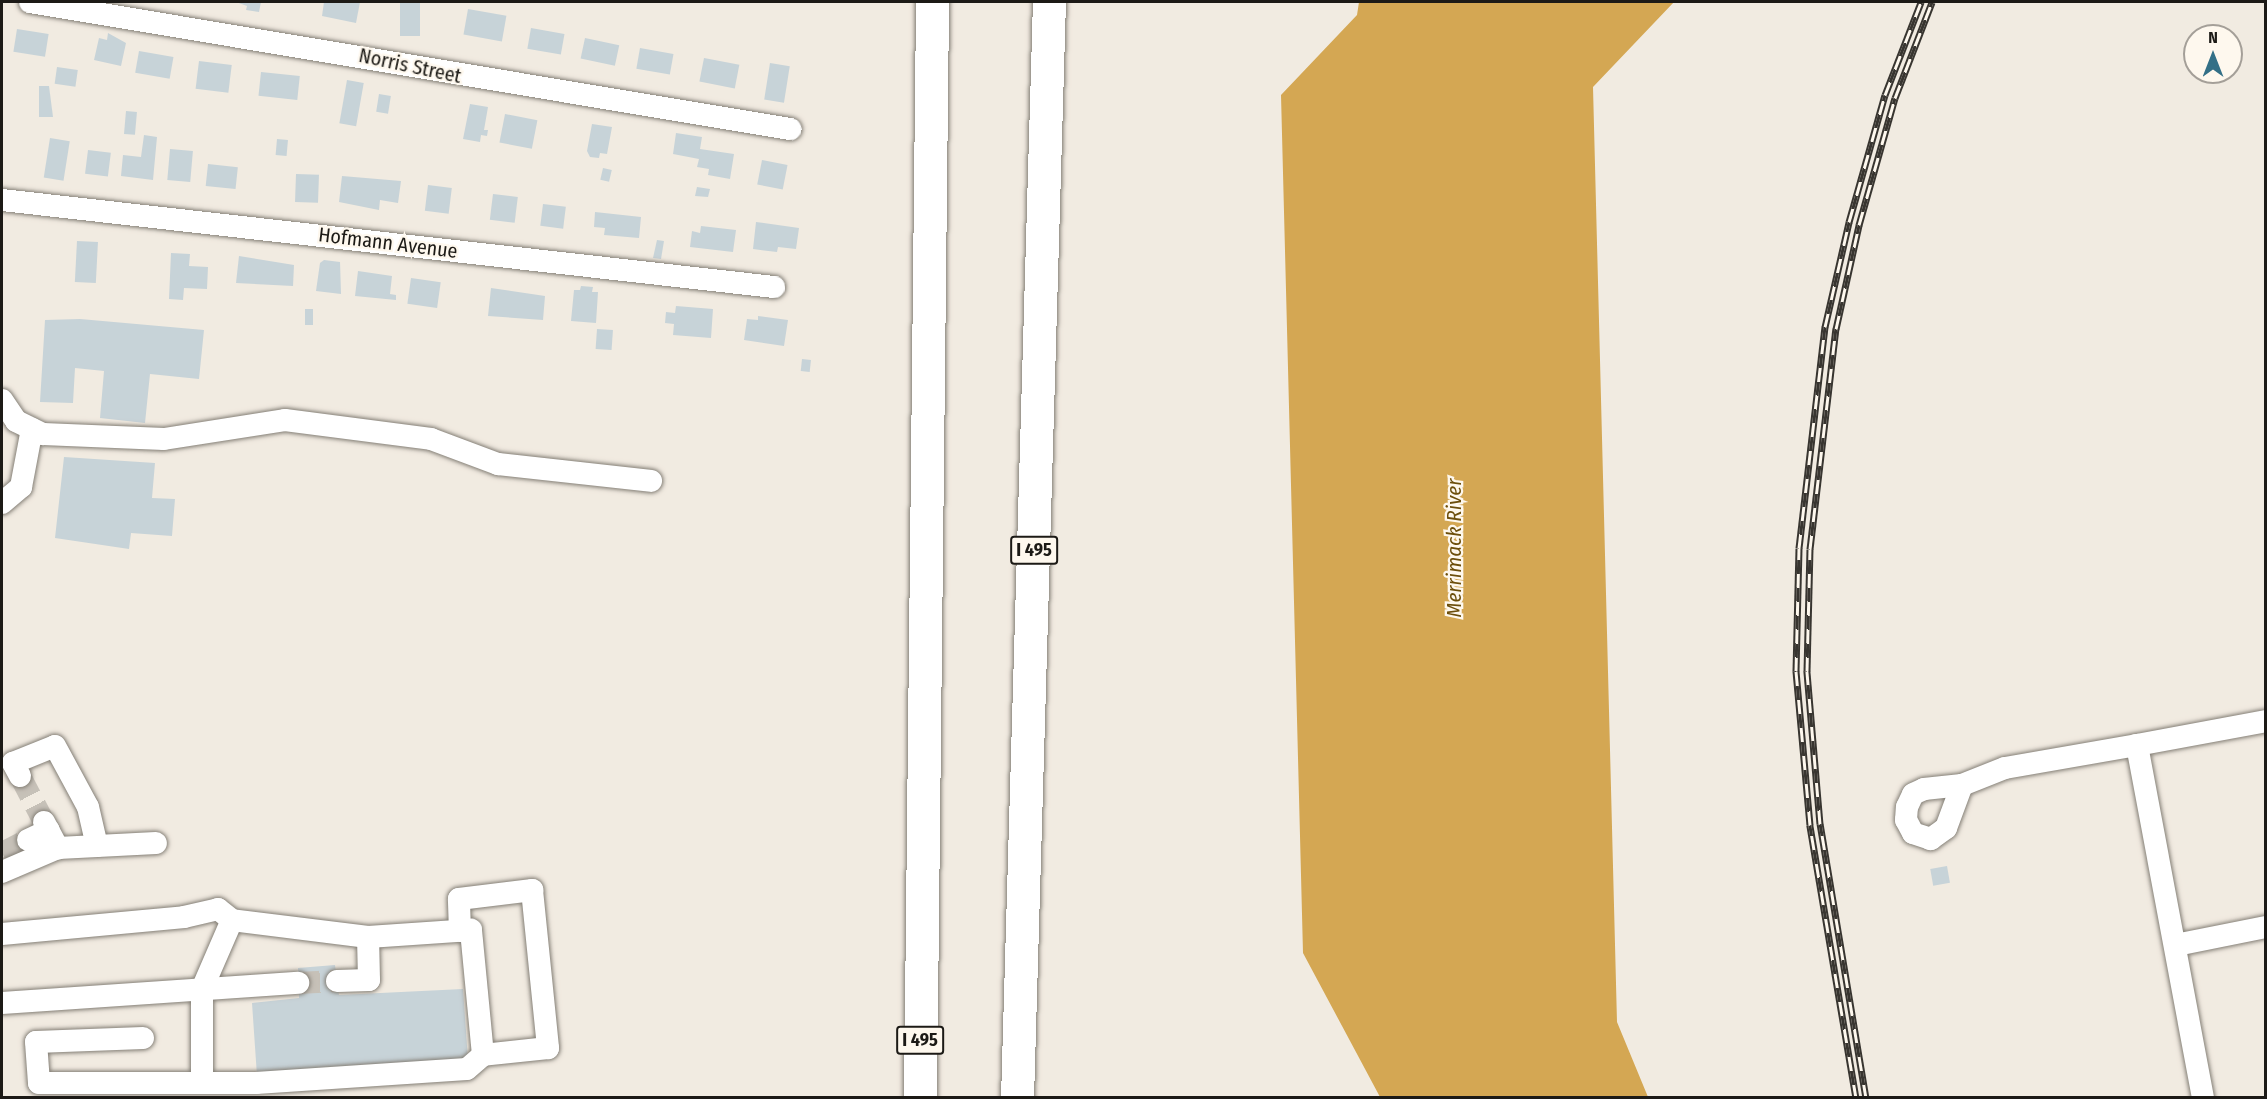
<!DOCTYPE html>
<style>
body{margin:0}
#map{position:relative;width:2267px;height:1099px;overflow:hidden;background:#f1ebe1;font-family:"Fira Sans Condensed",sans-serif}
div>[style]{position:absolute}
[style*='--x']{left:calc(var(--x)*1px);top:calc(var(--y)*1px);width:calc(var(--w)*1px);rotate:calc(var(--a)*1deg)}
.water>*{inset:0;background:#d4a753}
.building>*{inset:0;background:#c7d3d8;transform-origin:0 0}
.minor-tunnel>*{height:22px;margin-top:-11px;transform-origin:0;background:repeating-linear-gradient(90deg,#c6c1b8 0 22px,transparent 0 33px)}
.roads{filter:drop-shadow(0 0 2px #847f76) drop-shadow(0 0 2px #847f76)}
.minor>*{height:22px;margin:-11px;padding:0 11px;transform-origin:11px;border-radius:11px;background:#fff}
.highway>*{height:33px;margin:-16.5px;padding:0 16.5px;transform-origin:16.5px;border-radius:16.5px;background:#fff}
.rail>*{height:7px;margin-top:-3.5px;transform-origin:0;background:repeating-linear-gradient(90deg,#fef8ee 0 14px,#383530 0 28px);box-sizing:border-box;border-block:2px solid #383530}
span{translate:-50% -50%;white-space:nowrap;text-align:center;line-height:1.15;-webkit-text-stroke:4.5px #fef8ee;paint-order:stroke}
.shield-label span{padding:2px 4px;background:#fef8ee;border:2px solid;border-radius:4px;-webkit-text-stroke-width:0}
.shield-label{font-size:18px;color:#1c1a16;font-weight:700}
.street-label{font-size:20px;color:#1c1a16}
.water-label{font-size:21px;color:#6c4e0b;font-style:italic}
.frame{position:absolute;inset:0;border:3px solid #1c1a16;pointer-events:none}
.north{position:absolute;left:2183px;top:24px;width:60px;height:60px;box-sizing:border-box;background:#fef8ee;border:2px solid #a49f98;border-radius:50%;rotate:0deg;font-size:16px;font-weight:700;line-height:24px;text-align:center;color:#1c1a16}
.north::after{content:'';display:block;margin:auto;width:21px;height:27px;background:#337087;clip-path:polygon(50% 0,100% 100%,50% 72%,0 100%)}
</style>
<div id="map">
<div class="water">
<div style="clip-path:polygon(1359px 2px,1674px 2px,1593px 87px,1617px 1022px,1648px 1097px,1380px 1097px,1303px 953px,1281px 95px,1357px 15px)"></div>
</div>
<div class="building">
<div style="clip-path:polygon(236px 2px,261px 2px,259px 12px,246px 10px,247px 6px)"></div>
<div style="clip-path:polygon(324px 2px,360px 2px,356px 23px,322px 16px)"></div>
<div style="left:400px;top:2px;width:20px;height:34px"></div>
<div style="left:468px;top:9px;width:39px;height:26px;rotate:10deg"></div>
<div style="left:531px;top:28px;width:34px;height:21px;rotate:10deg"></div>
<div style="left:17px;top:29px;width:32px;height:23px;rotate:9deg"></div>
<div style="clip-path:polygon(108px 33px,126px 43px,121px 66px,94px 60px,99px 38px,107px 40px)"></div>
<div style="left:585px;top:38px;width:35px;height:21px;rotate:12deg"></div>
<div style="left:640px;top:48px;width:34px;height:21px;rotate:10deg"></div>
<div style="left:139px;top:51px;width:35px;height:22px;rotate:10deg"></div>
<div style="left:704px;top:58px;width:36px;height:24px;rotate:11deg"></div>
<div style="left:199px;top:61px;width:33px;height:28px;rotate:7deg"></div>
<div style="left:770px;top:63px;width:20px;height:37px;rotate:9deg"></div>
<div style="left:57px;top:67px;width:21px;height:17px;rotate:8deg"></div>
<div style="left:261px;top:72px;width:39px;height:24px;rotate:6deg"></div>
<div style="left:347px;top:80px;width:17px;height:44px;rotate:10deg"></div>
<div style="clip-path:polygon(39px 86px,49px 86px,53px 117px,39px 117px)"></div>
<div style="left:379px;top:94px;width:12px;height:18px;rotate:9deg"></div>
<div style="clip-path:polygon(470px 104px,488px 107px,484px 130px,488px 130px,487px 136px,481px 135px,480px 142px,463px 139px)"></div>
<div style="left:126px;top:111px;width:11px;height:23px;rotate:5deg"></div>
<div style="left:505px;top:114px;width:33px;height:29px;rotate:11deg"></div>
<div style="clip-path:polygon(592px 124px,612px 127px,607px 154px,600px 153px,599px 158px,590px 157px,587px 151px)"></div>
<div style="clip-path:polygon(676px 133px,702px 137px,700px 149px,734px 154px,730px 179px,708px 175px,709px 169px,697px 167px,699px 159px,673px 154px)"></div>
<div style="clip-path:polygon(144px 135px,157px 137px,153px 180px,121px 176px,123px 155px,141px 157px)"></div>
<div style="left:50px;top:138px;width:20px;height:40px;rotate:9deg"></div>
<div style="left:277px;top:139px;width:11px;height:16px;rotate:5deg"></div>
<div style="left:170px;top:149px;width:23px;height:31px;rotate:5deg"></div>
<div style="left:88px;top:150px;width:23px;height:24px;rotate:7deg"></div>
<div style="left:762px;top:160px;width:26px;height:25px;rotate:11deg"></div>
<div style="left:208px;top:164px;width:30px;height:22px;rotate:6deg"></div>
<div style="left:603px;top:168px;width:9px;height:12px;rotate:13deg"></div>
<div style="left:296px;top:174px;width:23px;height:28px;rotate:2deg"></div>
<div style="clip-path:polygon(342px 176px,401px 181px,398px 203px,380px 200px,379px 210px,339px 202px)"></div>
<div style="left:428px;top:185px;width:24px;height:26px;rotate:7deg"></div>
<div style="clip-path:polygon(697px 187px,710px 189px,708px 197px,695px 196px)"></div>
<div style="left:493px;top:194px;width:25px;height:26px;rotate:7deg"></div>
<div style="left:543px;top:204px;width:23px;height:22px;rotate:7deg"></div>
<div style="clip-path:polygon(595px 212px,641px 217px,639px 238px,604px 235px,605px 228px,594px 227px)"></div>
<div style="clip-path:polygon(756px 222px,799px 228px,796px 249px,778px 247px,777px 252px,753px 249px)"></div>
<div style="clip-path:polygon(701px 226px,736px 230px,733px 252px,690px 247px,692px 231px,700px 233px)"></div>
<div style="clip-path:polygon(657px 240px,664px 241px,661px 259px,653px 258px)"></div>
<div style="left:77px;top:241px;width:21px;height:41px;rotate:3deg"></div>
<div style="clip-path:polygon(171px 253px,190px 254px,189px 266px,208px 267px,207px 289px,184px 288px,183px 300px,169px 299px)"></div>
<div style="clip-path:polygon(239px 256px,294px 265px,293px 286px,236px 283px)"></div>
<div style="clip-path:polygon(324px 260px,340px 262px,341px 294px,316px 291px,320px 263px)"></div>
<div style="clip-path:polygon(358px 271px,392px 276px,390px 294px,396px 295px,396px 300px,355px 296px)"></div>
<div style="left:411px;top:278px;width:30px;height:26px;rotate:8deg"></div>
<div style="clip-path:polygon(581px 286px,593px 287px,592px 292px,598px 292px,596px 323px,571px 321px,574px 290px,580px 290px)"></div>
<div style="clip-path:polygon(491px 288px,545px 296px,543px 320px,488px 316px)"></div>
<div style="clip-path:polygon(676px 306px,713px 309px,711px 338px,673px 335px,674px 324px,665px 323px,666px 312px,675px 313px)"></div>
<div style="left:305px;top:309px;width:8px;height:16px"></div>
<div style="clip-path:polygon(758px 316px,788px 320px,784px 346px,744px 340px,747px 319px,758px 320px)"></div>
<div style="clip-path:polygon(80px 319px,204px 330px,199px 379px,150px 374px,145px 423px,100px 418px,104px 371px,75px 368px,73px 403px,40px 402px,45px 320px)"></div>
<div style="left:597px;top:329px;width:16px;height:20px;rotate:4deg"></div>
<div style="left:802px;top:359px;width:9px;height:12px;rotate:6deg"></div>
<div style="clip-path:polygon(64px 457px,155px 463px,152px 498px,175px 499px,172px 536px,131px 533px,129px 549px,55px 538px)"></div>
<div style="left:1947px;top:866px;width:17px;height:17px;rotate:80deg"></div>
<div style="clip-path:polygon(335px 965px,339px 995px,463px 989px,468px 1060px,257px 1076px,252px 1003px,299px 998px,298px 968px)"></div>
</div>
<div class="minor-tunnel">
<div style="--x:20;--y:776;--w:52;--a:62.4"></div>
<div style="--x:2;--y:853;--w:29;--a:-27"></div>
<div style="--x:298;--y:983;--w:39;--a:-3"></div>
</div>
<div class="roads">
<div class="minor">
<div style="--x:30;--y:2;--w:771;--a:9.49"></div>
<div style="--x:2;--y:200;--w:777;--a:6.43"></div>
<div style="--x:2;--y:400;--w:25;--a:56"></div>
<div style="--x:16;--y:421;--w:30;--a:26"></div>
<div style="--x:43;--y:434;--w:121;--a:2.4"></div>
<div style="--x:164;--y:439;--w:122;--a:-8.9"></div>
<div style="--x:285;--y:420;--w:147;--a:7.4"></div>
<div style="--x:431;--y:439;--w:72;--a:20.5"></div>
<div style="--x:498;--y:464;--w:154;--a:6.3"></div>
<div style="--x:2;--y:503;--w:25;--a:-40"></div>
<div style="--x:21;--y:487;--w:59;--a:-79.3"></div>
<div style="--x:20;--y:776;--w:15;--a:-118"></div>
<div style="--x:13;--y:763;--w:45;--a:-22"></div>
<div style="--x:55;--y:746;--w:69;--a:61.6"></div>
<div style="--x:88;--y:807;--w:40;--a:77"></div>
<div style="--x:1962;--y:785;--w:46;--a:-21.6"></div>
<div style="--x:2005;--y:768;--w:134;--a:-9.9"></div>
<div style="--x:1962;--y:785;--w:46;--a:110.4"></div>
<div style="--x:1946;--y:828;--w:19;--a:144"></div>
<div style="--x:1931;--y:839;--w:19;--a:-162"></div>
<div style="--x:1913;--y:833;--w:15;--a:-118"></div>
<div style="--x:1906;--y:820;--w:13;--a:-86"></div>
<div style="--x:1907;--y:807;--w:14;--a:-65"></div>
<div style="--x:1913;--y:794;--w:12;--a:-24"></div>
<div style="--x:1924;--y:789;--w:38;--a:-6"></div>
<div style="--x:44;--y:822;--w:30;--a:62"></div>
<div style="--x:28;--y:840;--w:23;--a:-25"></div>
<div style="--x:2;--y:872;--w:61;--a:-23.2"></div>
<div style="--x:58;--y:848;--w:98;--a:-2.9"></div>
<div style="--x:460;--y:931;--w:32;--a:-92"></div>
<div style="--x:459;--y:899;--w:74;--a:-7"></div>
<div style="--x:532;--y:890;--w:159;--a:84.2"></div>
<div style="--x:548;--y:1048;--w:65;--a:173.9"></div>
<div style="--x:2;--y:934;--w:183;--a:-5.3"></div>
<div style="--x:184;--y:917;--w:35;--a:-13"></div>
<div style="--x:218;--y:909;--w:18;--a:38"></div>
<div style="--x:232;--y:920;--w:75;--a:113.5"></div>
<div style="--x:202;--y:989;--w:93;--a:90"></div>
<div style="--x:2176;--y:945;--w:92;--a:-11.3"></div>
<div style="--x:337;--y:981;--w:32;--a:-2"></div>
<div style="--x:369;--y:980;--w:43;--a:-91.3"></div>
<div style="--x:2;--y:1003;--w:297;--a:-3.9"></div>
<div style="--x:143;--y:1038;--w:107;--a:177.9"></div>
<div style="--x:36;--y:1042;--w:41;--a:85.8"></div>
<div style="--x:39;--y:1083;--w:217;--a:0"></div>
<div style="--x:256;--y:1083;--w:211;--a:-3.8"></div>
<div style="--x:467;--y:1069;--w:21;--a:-41"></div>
<div style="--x:483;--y:1055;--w:126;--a:-95.5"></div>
<div style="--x:471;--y:930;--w:103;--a:176.1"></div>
<div style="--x:368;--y:937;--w:137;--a:-172.9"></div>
<div style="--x:2203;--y:1098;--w:359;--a:-100.6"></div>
<div style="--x:2137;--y:745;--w:131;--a:-10.5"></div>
</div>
<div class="highway">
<div style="--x:920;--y:1098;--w:1096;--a:-89.37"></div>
<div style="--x:1017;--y:1098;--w:1096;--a:-88.33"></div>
</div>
</div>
<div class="rail">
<div style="--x:1856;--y:1098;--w:277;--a:-99.6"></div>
<div style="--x:1810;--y:825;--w:155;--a:-95.2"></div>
<div style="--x:1796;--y:671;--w:123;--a:-88.6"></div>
<div style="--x:1799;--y:548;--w:223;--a:-83.3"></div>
<div style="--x:1825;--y:327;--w:108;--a:-77.1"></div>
<div style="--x:1849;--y:222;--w:132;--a:-74.2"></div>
<div style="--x:1885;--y:95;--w:100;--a:-68.8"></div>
<div style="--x:1866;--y:1098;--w:278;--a:-99.5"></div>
<div style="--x:1820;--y:824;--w:154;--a:-94.9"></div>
<div style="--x:1807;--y:671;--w:122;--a:-88.6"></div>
<div style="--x:1810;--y:549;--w:222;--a:-83.3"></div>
<div style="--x:1836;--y:329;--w:107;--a:-77.5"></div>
<div style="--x:1859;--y:225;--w:132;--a:-74.2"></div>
<div style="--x:1895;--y:98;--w:103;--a:-68.9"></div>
</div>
<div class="shield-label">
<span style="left:1034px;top:550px">I 495</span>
<span style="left:920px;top:1040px">I 495</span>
</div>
<div class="street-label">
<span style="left:410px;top:66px;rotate:12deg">Norris Street</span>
<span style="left:388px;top:243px;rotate:7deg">Hofmann Avenue</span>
</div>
<div class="water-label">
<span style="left:1454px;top:548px;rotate:-90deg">Merrimack River</span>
</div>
<div class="frame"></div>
<div class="north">N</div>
</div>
